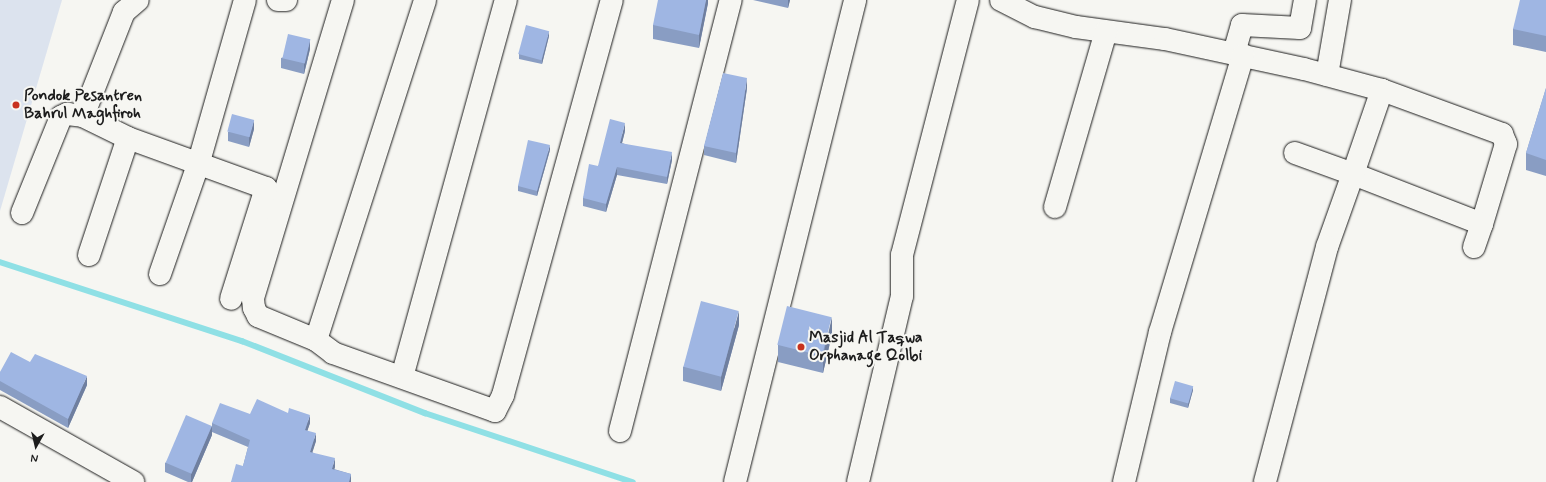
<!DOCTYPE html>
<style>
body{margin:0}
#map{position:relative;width:1546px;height:482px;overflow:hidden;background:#f6f6f2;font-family:Mynerve,sans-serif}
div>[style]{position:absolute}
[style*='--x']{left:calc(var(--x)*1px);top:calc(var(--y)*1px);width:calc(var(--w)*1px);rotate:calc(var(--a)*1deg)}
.built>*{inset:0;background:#dce3ee}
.stream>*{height:5.5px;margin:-2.75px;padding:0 2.75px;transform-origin:2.75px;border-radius:2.75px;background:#8fe0e5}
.roads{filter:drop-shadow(0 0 1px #1c1c1c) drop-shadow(0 0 1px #1c1c1c)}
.minor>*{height:22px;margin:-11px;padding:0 11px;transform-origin:11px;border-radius:11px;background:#f6f6f2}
.wall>*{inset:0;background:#899dc3}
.shaded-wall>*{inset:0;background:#6f7f9f}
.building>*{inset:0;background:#9fb6e3;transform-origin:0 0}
.dots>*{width:11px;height:11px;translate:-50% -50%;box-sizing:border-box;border:2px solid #f6f6f2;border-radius:50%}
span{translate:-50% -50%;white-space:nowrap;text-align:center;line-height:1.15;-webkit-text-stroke:4px #f6f6f2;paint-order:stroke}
.poi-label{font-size:16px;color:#1c1c1c;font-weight:700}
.left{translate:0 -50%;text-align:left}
.north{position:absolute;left:16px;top:426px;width:40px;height:40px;-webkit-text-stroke:3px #f6f6f2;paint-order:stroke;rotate:188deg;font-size:11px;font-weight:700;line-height:16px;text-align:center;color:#1c1c1c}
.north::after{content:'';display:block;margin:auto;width:14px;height:18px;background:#1c1c1c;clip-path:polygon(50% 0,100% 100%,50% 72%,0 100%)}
</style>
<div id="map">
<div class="built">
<div style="clip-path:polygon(0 0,62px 0,0 211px)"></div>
</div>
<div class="stream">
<div style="--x:0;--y:262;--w:255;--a:18.1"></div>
<div style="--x:242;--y:341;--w:197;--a:21.5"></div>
<div style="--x:425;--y:413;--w:219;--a:18.4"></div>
</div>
<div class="roads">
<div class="minor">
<div style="--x:278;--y:0;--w:8;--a:0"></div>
<div style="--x:343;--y:0;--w:312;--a:106.8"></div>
<div style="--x:253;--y:299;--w:9;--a:84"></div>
<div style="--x:254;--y:308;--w:9;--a:63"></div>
<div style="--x:258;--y:316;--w:63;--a:22.5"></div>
<div style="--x:316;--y:340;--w:21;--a:37"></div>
<div style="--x:333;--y:353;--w:172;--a:19.7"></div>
<div style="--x:495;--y:411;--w:18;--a:-63"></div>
<div style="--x:503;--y:395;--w:410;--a:-74.6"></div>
<div style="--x:1001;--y:0;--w:38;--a:27"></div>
<div style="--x:1035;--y:17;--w:42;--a:13.7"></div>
<div style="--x:1076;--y:27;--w:90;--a:7.7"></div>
<div style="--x:1165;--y:39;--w:142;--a:12.2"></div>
<div style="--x:1304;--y:69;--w:81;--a:15.1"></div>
<div style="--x:1382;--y:90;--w:128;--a:20.1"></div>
<div style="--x:1502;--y:134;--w:11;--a:68"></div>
<div style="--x:1506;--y:144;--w:84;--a:106.7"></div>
<div style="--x:1482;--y:224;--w:138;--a:-158.8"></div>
<div style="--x:1353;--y:174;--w:77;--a:109.6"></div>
<div style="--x:1327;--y:247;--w:243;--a:104.8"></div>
<div style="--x:1234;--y:53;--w:29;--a:-74"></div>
<div style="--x:1242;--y:25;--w:58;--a:3"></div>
<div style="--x:1300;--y:28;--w:28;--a:-80"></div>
<div style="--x:1327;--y:75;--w:76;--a:-80.2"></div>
<div style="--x:83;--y:116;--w:112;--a:-68.5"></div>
<div style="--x:124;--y:12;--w:18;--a:-41"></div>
<div style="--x:1295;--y:153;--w:62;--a:19.9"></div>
<div style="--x:1353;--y:174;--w:89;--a:-71"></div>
<div style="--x:200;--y:158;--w:164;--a:-74.1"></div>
<div style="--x:1055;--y:207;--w:182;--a:-73.8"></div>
<div style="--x:22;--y:213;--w:104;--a:-67.9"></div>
<div style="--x:61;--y:117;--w:7;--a:-27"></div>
<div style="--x:67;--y:114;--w:16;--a:7"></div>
<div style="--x:83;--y:116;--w:50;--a:26.1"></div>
<div style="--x:128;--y:138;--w:147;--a:19.9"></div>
<div style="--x:266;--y:188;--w:116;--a:107.5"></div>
<div style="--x:1474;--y:247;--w:24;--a:-71"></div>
<div style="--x:89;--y:255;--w:123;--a:-71.6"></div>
<div style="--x:160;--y:274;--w:115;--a:-70.8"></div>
<div style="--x:316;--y:340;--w:357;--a:-72.2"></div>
<div style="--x:402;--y:377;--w:391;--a:-74.6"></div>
<div style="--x:0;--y:407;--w:153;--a:29.4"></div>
<div style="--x:620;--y:431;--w:445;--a:-75.6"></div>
<div style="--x:735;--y:482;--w:497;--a:-76"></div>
<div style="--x:858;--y:482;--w:191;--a:-76.7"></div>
<div style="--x:902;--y:296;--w:41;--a:-90"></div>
<div style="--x:902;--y:255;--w:263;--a:-75.5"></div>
<div style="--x:1124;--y:482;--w:154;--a:-76.5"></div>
<div style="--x:1160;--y:332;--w:289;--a:-73.3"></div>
</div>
</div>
<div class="wall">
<div style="clip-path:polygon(708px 0,708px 3px,699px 48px,653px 39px,653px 25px)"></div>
<div style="clip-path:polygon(753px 0,790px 0,788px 8px)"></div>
<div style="clip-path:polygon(1546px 0,1546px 52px,1513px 45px,1513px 29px)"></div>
<div style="clip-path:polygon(549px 36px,542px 64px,519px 59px,519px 54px)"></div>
<div style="clip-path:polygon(310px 49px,304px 74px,281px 68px,281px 58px)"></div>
<div style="clip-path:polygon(747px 88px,736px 163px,704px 155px,704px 146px)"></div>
<div style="clip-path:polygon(1546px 88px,1546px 176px,1526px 170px,1526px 153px)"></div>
<div style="clip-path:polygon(254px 129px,249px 147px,228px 141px,228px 132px)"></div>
<div style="clip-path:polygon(625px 131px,622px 143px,672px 160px,667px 184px,617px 175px,606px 212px,583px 206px,583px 198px,598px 166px)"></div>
<div style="clip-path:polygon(550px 150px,537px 196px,518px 191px,518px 186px)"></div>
<div style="clip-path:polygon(739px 325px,721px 391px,683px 381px,683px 367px)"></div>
<div style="clip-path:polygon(832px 334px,823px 373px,778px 362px,778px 345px)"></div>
<div style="clip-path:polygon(30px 362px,87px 385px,68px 428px,0 390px,0 372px)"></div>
<div style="clip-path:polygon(1193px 390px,1188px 408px,1170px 403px,1170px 398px)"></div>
<div style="clip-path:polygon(288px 413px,310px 423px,307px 431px,316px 441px,312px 452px,335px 467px,334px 469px,351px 474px,351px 482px,231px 482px,243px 466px,248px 447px,212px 432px,212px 435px,192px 482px,188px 482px,165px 472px,165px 463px,212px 426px,212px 423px,250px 414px)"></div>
</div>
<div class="shaded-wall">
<div style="clip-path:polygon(706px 0,708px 0,708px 3px,699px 48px,699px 35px)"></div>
<div style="clip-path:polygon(788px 0,790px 0,788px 8px)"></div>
<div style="clip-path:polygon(549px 31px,549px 36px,542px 64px,542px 59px)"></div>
<div style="clip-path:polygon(310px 39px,310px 49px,304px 74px,304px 64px)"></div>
<div style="clip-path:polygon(747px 78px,747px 88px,736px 163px,736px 153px)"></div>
<div style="clip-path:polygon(254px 120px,254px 129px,249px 147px,249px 137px)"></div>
<div style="clip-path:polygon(625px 123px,625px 131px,620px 151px,620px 143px)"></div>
<div style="clip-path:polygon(550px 145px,550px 150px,537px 196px,537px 191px)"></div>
<div style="clip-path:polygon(672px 152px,672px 160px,667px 184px,667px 177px)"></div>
<div style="clip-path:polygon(617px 167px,617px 175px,606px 212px,606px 204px)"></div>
<div style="clip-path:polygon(739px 311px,739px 325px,721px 391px,721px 377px)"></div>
<div style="clip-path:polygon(832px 317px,832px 334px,823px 373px,823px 356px)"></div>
<div style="clip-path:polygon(87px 376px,87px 385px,68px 428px,68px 419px)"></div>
<div style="clip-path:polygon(1193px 386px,1193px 390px,1188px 408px,1188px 403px)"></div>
<div style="clip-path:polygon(310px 415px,310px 423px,305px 438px,305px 430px)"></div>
<div style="clip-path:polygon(212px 426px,212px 435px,192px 482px,191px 482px,191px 474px)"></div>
<div style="clip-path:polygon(316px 433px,316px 441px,310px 460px,310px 452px)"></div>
<div style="clip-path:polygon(335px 458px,335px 467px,332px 477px,332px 469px)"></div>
<div style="clip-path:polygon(351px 474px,351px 482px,349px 482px)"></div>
</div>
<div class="building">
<div style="clip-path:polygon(658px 0,706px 0,699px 35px,653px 25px)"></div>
<div style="clip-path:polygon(1520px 0,1546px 0,1546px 36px,1513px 29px)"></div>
<div style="left:526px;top:25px;width:24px;height:30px;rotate:15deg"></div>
<div style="left:288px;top:34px;width:23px;height:25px;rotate:13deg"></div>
<div style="clip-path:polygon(723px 73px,747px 78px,736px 153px,704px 146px)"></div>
<div style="clip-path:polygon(1546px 88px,1546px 160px,1526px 153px)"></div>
<div style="left:232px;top:114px;width:23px;height:18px;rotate:15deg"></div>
<div style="clip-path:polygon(610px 119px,625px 123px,620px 143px,672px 152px,667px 177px,617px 167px,606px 204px,583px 198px,589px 164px,598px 166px)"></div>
<div style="clip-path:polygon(528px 140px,550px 145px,537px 191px,518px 186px)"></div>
<div style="left:701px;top:301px;width:39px;height:68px;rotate:15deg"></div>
<div style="left:787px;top:306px;width:46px;height:40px;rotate:14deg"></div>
<div style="clip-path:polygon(11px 352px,30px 362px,35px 354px,87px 376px,68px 419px,0 381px,0 372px)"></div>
<div style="left:1175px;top:381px;width:19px;height:18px;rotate:16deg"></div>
<div style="clip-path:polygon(257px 399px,288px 413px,289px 408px,310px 415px,305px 430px,316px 433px,310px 452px,335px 458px,332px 469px,351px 474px,349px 482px,231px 482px,236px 464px,243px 466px,250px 440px,212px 423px,220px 403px,250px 414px)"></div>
<div style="left:186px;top:415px;width:28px;height:52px;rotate:23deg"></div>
</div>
<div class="dots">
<div style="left:16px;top:105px;background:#c8321e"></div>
<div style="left:801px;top:347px;background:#c8321e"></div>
</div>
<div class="poi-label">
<span class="left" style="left:24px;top:105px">Pondok Pesantren<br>Bahrul Maghfiroh</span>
<span class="left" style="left:809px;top:347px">Masjid Al Taqwa<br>Orphanage Qolbi</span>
</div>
<div class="north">N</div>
</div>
